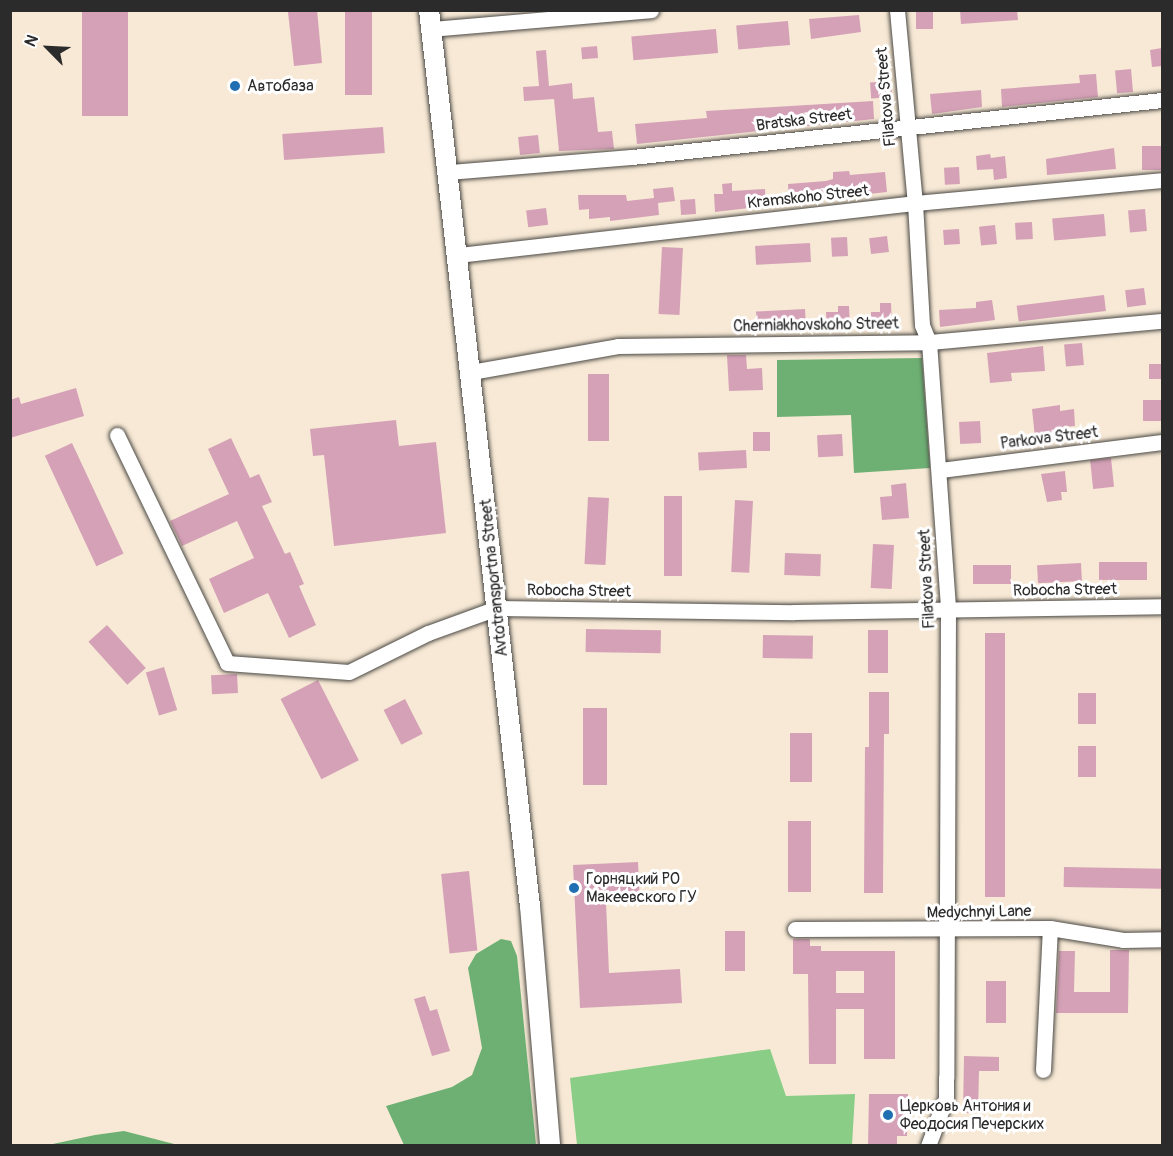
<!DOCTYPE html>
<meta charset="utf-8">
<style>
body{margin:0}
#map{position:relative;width:1173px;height:1156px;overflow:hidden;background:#f7e9d5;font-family:Pangolin,sans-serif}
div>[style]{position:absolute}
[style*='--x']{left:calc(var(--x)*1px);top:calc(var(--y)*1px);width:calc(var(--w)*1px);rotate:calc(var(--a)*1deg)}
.green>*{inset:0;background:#89cd87}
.forest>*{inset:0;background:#6eb074}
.building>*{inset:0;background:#d5a1b7;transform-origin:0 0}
.roads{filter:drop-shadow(0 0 2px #4a4844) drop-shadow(0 0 2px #4a4844)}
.minor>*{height:15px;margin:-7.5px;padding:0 7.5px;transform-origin:7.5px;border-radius:7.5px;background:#fff}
.major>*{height:20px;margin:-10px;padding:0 10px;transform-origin:10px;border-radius:10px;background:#fff}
.dots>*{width:16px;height:16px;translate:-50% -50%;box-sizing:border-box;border:3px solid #fff;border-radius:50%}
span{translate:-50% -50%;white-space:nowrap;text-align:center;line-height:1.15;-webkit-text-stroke:6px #fff;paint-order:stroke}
.poi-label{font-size:16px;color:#2b2b2b}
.left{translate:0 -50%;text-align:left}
.street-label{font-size:16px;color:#2b2b2b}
.frame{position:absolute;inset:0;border:12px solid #2b2b2b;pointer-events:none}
.north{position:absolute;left:18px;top:18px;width:60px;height:60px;-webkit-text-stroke:4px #fff;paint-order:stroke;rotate:294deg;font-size:16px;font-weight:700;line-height:24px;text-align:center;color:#2b2b2b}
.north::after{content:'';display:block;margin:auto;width:21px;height:27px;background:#2b2b2b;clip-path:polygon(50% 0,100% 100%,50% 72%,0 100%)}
</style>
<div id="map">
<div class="green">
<div style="clip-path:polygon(770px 1049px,786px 1096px,855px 1094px,852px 1145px,577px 1145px,570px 1078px)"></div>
</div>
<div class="forest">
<div style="clip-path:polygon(922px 358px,930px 468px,854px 473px,851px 415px,777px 417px,777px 360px)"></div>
<div style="clip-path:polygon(501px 939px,511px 941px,517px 956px,536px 1145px,404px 1145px,386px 1106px,452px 1087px,472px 1075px,482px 1048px,468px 968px,476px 954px)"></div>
<div style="clip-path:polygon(124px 1131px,178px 1145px,48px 1145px,95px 1135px)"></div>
</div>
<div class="building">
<div style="left:82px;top:10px;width:46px;height:106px"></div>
<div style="clip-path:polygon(308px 10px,317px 10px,322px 63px,294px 66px,288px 12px)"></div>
<div style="left:345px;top:10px;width:27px;height:85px"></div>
<div style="left:916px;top:10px;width:17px;height:19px"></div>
<div style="clip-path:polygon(960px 10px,1017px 10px,1018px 20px,961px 24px)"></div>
<div style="clip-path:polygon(859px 15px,861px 32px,811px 39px,809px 19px)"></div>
<div style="left:788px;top:21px;width:24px;height:52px;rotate:85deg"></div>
<div style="left:716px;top:29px;width:24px;height:85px;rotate:85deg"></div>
<div style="left:597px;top:46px;width:12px;height:16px;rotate:85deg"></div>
<div style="clip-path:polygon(1162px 48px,1162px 66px,1152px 67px,1150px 50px)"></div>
<div style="clip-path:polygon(546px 50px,549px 86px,572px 83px,573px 99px,594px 97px,598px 132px,612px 131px,614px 149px,559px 151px,554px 99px,524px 101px,523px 87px,539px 86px,536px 51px)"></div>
<div style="left:1131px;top:69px;width:23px;height:16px;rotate:85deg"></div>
<div style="clip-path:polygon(1096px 74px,1098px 97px,1002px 107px,1001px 89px,1080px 83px,1079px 75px)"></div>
<div style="left:891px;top:81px;width:16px;height:21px;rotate:86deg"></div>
<div style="clip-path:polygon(981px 90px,982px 107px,932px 114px,930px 94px)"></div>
<div style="clip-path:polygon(873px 101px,874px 119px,637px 144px,635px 124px,707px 118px,706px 111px)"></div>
<div style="left:383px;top:127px;width:26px;height:101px;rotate:86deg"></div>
<div style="left:538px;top:135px;width:18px;height:20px;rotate:84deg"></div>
<div style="left:1162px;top:146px;width:24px;height:20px;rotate:90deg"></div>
<div style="clip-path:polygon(1114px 148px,1116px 169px,1047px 175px,1046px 159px)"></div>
<div style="clip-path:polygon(990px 154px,991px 158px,1005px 156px,1007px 178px,994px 180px,993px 169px,977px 170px,976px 156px)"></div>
<div style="left:959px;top:167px;width:17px;height:15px;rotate:87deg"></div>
<div style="clip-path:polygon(849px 171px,850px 175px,885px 172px,887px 192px,789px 203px,788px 184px,826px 181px,833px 179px,833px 172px)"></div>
<div style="clip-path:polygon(732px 183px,732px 191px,765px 189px,766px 206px,715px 212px,714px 194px,723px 194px,722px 184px)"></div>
<div style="clip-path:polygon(673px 187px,675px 201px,658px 203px,659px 215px,610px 221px,610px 217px,589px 219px,589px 209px,579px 210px,578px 195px,626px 195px,627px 201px,654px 198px,653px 189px)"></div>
<div style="left:695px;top:199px;width:15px;height:15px;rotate:86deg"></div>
<div style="left:546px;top:208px;width:17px;height:20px;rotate:83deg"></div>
<div style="left:1145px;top:209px;width:22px;height:17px;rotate:85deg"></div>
<div style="left:1104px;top:214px;width:22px;height:52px;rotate:85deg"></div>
<div style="left:1032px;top:222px;width:17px;height:17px;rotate:87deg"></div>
<div style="left:995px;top:225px;width:19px;height:16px;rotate:84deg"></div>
<div style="left:959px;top:229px;width:15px;height:16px;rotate:86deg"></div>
<div style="left:887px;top:236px;width:16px;height:18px;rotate:83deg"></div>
<div style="left:847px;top:237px;width:19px;height:16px;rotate:87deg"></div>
<div style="left:810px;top:243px;width:19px;height:55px;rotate:87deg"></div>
<div style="left:662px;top:247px;width:21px;height:67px;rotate:3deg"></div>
<div style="left:1144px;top:288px;width:17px;height:19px;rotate:83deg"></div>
<div style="left:1104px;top:295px;width:16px;height:88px;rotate:83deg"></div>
<div style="clip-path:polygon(992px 300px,995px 320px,940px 327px,939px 310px,976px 308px,976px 302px)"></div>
<div style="clip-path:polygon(880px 303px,891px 303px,892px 327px,871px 327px,871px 312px,880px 312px)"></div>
<div style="clip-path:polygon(838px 306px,849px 306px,850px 328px,827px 329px,826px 312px,838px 312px)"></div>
<div style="left:805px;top:309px;width:19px;height:49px;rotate:87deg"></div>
<div style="left:1082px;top:343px;width:22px;height:18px;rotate:85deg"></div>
<div style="clip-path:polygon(1043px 346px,1045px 371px,1011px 373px,1012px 381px,990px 383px,987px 353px)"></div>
<div style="clip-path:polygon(727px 355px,746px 355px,747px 369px,762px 368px,763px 390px,729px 391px)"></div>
<div style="left:1162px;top:364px;width:15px;height:13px;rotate:90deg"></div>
<div style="left:588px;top:374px;width:21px;height:67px"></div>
<div style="clip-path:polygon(76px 388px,84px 416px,10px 438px,10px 400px,19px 397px,21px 404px)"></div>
<div style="left:1162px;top:400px;width:21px;height:19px;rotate:90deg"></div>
<div style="clip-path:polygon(1060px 405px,1060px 411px,1074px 409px,1075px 426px,1064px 427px,1065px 435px,1035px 438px,1032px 409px)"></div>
<div style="clip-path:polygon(396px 420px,399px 446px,436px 442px,446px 533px,334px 546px,324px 455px,313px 456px,310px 429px)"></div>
<div style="left:980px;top:421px;width:22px;height:21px;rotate:87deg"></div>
<div style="left:770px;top:432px;width:19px;height:17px;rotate:90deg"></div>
<div style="left:842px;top:434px;width:22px;height:25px;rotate:87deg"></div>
<div style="clip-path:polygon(231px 438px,250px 478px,259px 474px,272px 502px,262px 506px,285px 554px,290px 552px,304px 584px,299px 586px,316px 625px,289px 638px,268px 593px,224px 613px,209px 579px,254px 558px,237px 521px,182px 546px,170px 521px,229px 494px,208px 449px)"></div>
<div style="left:72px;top:443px;width:122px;height:30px;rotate:65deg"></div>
<div style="left:746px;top:450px;width:18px;height:48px;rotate:87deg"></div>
<div style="left:1111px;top:458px;width:29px;height:21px;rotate:84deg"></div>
<div style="clip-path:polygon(1065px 471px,1067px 492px,1061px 492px,1062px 500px,1047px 502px,1041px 474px)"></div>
<div style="clip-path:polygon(906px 483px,909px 518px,882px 520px,880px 497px,892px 496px,891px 485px)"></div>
<div style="left:664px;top:496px;width:18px;height:80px"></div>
<div style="left:588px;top:497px;width:21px;height:67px;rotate:3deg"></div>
<div style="left:735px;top:500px;width:18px;height:72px;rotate:3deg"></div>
<div style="left:873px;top:544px;width:21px;height:44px;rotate:3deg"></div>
<div style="left:785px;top:553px;width:36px;height:22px;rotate:2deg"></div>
<div style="left:1147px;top:562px;width:18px;height:48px;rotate:90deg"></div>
<div style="left:1081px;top:563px;width:18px;height:44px;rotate:87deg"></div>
<div style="left:973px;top:565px;width:38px;height:19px"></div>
<div style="left:107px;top:625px;width:58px;height:25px;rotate:48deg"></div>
<div style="left:586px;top:629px;width:75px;height:23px;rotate:1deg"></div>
<div style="left:868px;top:630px;width:20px;height:43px"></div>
<div style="left:985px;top:633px;width:20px;height:264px"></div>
<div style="left:763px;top:635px;width:50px;height:23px;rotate:1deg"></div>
<div style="left:164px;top:667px;width:45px;height:19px;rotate:73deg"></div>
<div style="left:237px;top:674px;width:19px;height:26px;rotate:87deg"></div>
<div style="left:318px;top:680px;width:90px;height:42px;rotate:63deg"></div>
<div style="clip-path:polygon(869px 692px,889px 692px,889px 734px,884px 734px,883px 893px,864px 893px,865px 747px,869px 747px)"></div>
<div style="left:1078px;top:693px;width:18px;height:31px"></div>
<div style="left:405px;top:699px;width:39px;height:24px;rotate:63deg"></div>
<div style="left:583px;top:708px;width:24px;height:77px"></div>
<div style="left:790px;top:733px;width:22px;height:49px"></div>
<div style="left:1078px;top:746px;width:18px;height:31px"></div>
<div style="left:788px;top:821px;width:23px;height:71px"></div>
<div style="clip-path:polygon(638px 862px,640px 901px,606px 902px,609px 973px,680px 969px,682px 1003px,580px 1008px,573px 865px)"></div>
<div style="left:1064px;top:867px;width:98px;height:20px;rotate:1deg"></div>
<div style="left:469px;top:871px;width:80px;height:28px;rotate:84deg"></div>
<div style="left:725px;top:931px;width:20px;height:40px"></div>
<div style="clip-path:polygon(evenodd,793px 939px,810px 939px,810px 946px,821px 946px,821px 951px,895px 951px,895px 1059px,864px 1059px,864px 1009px,836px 1009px,836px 1064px,809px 1064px,808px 974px,793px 974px,793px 939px,836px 971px,864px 971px,864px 993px,836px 993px,836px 971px)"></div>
<div style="clip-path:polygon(1110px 950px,1129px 950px,1128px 1013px,1056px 1013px,1059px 951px,1075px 951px,1074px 992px,1110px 992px)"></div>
<div style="left:986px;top:981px;width:20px;height:42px"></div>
<div style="clip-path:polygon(425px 996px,430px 1011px,437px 1009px,450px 1051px,432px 1056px,414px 999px)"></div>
<div style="clip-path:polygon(964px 1056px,999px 1057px,999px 1071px,979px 1071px,978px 1113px,963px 1113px)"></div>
<div style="clip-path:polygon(869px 1094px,908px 1094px,907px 1136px,897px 1136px,897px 1146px,868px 1146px)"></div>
</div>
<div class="roads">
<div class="minor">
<div style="--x:897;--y:10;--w:194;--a:84.7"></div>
<div style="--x:915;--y:203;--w:122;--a:86.7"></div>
<div style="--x:922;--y:325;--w:18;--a:68"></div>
<div style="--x:929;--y:342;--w:269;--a:85.9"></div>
<div style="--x:948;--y:610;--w:468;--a:90.2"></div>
<div style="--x:946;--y:1078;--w:20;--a:90"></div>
<div style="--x:946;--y:1098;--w:51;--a:110.6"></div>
<div style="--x:431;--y:29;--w:221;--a:-4.9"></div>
<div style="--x:449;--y:172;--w:184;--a:-4.7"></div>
<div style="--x:632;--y:157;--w:533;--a:-6.14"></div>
<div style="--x:458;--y:255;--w:460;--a:-6.5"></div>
<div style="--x:915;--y:203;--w:248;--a:-5.3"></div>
<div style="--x:471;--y:372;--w:149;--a:-10"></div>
<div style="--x:618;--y:346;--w:311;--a:-0.7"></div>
<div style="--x:929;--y:342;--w:234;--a:-5.2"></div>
<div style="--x:117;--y:435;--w:253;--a:64.2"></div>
<div style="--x:227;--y:663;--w:122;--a:4.2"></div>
<div style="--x:349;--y:672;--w:88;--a:-26.3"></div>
<div style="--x:428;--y:633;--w:73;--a:-19.9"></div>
<div style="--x:497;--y:608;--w:297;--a:0.8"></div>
<div style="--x:794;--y:612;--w:368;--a:-0.9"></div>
<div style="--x:940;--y:470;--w:224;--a:-7.2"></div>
<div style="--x:795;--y:929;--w:255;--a:-0.2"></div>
<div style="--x:1050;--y:928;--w:74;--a:9.3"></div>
<div style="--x:1123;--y:940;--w:39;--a:-1"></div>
<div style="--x:1043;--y:1070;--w:142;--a:-87.2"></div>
</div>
<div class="major">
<div style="--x:429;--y:10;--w:902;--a:83.57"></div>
<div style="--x:530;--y:906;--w:241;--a:85.2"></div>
</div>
</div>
<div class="dots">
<div style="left:235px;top:86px;background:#1f6fb2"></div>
<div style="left:574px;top:888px;background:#1f6fb2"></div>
<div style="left:888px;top:1115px;background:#1f6fb2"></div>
</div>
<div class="poi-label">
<span class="left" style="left:247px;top:86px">Автобаза</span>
<span class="left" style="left:586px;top:888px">Горняцкий РО<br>Макеевского ГУ</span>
<span class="left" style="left:900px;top:1115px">Церковь Антония и<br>Феодосия Печерских</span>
</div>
<div class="street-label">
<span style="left:886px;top:97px;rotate:-95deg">Filatova Street</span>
<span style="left:804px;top:120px;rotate:-7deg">Bratska Street</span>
<span style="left:808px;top:197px;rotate:-6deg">Kramskoho Street</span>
<span style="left:816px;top:325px;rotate:-1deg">Cherniakhovskoho Street</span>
<span style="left:1049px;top:438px;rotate:-7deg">Parkova Street</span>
<span style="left:494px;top:578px;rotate:-96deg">Avtotransportna Street</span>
<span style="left:927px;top:579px;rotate:-93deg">Filatova Street</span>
<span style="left:1065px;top:590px;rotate:-1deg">Robocha Street</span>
<span style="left:579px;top:591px;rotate:1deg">Robocha Street</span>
<span style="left:979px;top:912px;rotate:-1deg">Medychnyi Lane</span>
</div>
<div class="frame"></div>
<div class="north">N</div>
</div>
